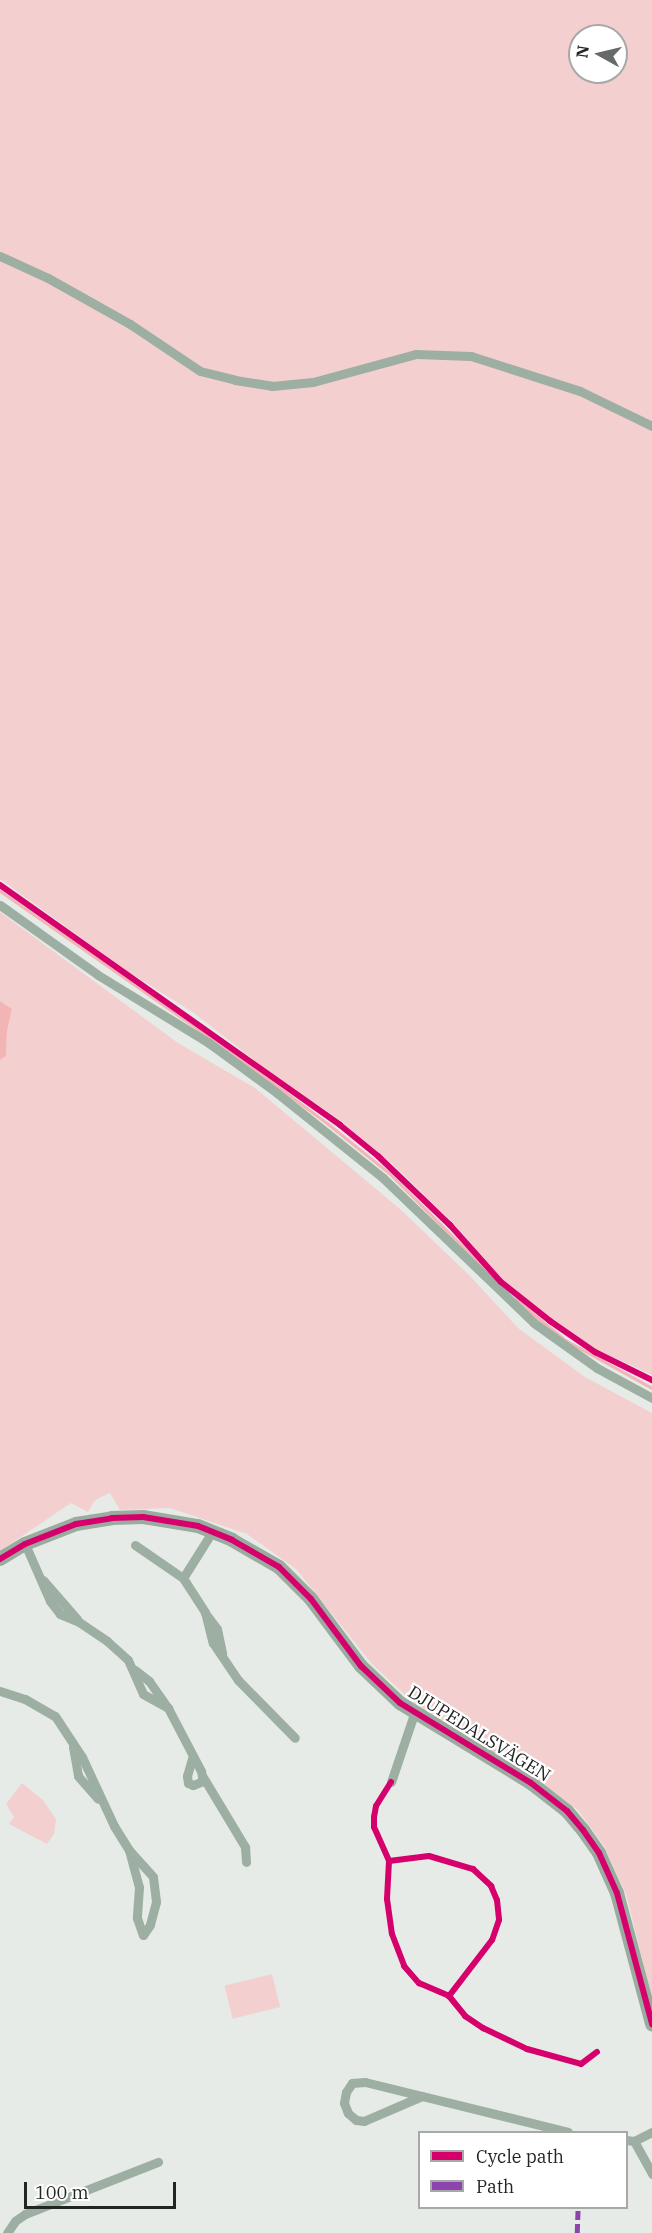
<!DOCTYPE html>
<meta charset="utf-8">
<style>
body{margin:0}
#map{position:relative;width:652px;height:2233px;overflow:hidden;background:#e6ebe7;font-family:"IBM Plex Serif",serif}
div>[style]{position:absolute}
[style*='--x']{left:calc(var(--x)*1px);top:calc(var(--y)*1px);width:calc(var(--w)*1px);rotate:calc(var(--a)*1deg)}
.green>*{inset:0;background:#f3d0cf;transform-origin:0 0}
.water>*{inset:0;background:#f2b4b5}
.stream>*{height:3px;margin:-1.5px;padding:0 1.5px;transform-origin:1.5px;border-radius:1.5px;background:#f2b4b5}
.street>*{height:9px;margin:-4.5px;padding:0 4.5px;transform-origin:4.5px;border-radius:4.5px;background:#9daea3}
.secondary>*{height:14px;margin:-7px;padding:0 7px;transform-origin:7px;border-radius:7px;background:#9aaca0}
.quiet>*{height:4.5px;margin-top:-2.25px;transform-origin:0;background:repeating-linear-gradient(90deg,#8e44ad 0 9px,transparent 0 13.5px)}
.cycleway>*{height:6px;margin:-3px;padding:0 3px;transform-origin:3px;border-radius:3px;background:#d6006c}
span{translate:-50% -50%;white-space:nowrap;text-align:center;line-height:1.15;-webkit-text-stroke:4.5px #fff;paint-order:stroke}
.street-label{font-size:18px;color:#222623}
.legend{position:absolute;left:418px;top:2131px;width:210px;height:78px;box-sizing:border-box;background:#fff;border:2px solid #a7a8a7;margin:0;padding:8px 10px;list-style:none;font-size:18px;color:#222623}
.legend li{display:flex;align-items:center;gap:12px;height:30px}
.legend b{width:30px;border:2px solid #a7a8a7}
.north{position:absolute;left:568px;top:24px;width:60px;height:60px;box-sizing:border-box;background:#fff;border:2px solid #a7a8a7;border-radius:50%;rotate:278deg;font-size:16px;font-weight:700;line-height:24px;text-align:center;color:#222623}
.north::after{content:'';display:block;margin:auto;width:21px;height:27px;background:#676b68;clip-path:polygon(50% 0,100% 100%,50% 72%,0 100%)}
.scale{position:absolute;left:24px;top:2182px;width:152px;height:27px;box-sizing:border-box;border:3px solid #222623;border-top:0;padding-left:8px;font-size:18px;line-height:21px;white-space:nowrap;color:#222623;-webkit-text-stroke:4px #fff;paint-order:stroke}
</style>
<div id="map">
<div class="green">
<div style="clip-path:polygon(evenodd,0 0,652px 0,652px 1375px,596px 1349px,549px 1319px,502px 1280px,453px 1223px,389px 1161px,337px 1118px,268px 1071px,194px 1013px,124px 969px,0 879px,0 0,580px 36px,616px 36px,616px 72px,580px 72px,580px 36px)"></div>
<div style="clip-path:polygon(0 912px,178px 1043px,255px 1088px,400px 1209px,469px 1275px,518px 1328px,585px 1377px,652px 1413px,652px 1998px,627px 1897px,604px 1846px,578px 1810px,536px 1778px,414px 1703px,372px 1664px,296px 1569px,247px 1534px,170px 1508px,120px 1510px,110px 1493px,95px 1500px,88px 1512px,71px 1503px,0 1551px,0 1060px,6px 1056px,7px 1031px,12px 1009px,0 1001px)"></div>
<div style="clip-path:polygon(22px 1783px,43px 1800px,56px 1819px,54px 1834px,47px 1844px,9px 1824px,14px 1817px,6px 1804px)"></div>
<div style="left:272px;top:1974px;width:34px;height:49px;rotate:76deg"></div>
</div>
<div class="water">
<div style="clip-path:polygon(0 1001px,12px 1009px,7px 1031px,6px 1056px,0 1060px)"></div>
</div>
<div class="stream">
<div style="--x:0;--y:891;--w:282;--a:34.9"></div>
<div style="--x:231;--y:1052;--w:121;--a:36.6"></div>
<div style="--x:328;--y:1124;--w:78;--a:38.8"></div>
<div style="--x:389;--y:1173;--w:141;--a:45"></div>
<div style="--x:515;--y:1299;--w:65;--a:39.4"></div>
<div style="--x:565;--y:1340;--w:99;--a:28.9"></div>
</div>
<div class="street">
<div style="--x:0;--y:256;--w:53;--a:24.6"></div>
<div style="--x:48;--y:278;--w:94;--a:29.3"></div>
<div style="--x:130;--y:324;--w:84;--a:33.9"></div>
<div style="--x:200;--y:371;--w:36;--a:14"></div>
<div style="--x:235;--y:380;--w:37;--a:9"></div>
<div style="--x:272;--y:386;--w:41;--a:-5.6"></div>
<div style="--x:313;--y:382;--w:107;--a:-15.2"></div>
<div style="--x:416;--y:354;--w:55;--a:2.1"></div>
<div style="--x:471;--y:356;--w:114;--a:17.8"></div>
<div style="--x:580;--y:391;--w:80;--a:25.9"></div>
<div style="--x:0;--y:905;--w:120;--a:35.5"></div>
<div style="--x:98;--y:975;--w:130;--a:31.5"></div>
<div style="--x:209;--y:1043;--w:84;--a:36.3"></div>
<div style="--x:277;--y:1093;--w:136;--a:38.7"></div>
<div style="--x:383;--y:1178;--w:209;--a:43.8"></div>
<div style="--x:534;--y:1323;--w:77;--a:35.5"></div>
<div style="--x:597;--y:1368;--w:63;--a:28.6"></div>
<div style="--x:25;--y:1544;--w:62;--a:66.3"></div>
<div style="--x:50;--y:1601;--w:16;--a:52"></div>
<div style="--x:60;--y:1614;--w:21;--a:23"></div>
<div style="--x:79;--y:1622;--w:34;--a:34"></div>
<div style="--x:107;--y:1641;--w:28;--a:42"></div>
<div style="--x:128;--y:1660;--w:37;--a:66"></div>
<div style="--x:143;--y:1694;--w:29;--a:29"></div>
<div style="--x:135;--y:1545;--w:58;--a:34.5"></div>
<div style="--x:183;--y:1578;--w:40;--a:57.1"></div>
<div style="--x:205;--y:1612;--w:32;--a:76"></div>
<div style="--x:213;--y:1643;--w:45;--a:56"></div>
<div style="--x:238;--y:1680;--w:81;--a:45.5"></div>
<div style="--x:183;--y:1578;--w:54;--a:-57.8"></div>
<div style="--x:43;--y:1580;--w:52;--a:48.9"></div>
<div style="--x:205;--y:1613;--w:20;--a:53"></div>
<div style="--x:217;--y:1629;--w:25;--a:78"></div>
<div style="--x:135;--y:1670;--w:18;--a:38"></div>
<div style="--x:149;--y:1681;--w:33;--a:55"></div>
<div style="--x:168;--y:1708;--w:71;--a:62.4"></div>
<div style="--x:201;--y:1771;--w:10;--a:79"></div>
<div style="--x:203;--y:1781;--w:11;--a:158"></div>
<div style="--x:193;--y:1785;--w:5;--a:-158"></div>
<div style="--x:188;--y:1783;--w:7;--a:-98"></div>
<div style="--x:187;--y:1776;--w:19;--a:-74"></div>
<div style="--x:0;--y:1691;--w:26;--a:18"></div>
<div style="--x:25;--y:1699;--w:34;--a:30"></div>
<div style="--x:55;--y:1716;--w:49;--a:56.6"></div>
<div style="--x:82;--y:1757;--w:76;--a:65.1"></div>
<div style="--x:114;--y:1826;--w:28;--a:58"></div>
<div style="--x:129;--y:1850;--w:36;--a:48"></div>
<div style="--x:153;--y:1877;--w:25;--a:83"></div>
<div style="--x:156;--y:1902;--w:24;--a:105"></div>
<div style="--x:150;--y:1925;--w:12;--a:125"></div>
<div style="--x:73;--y:1747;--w:29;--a:80"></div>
<div style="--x:78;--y:1776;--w:30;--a:49"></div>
<div style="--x:203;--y:1777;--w:82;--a:59"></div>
<div style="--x:245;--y:1847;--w:15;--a:86"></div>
<div style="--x:391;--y:1782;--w:72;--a:-71.3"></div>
<div style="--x:129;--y:1850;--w:38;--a:75"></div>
<div style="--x:139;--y:1887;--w:31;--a:94"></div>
<div style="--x:137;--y:1918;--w:18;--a:71"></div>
<div style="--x:422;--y:2096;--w:63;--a:156.7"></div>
<div style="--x:364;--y:2121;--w:8;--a:-173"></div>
<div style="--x:356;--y:2120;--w:11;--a:-139"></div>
<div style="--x:348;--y:2113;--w:11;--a:-112"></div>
<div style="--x:344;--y:2103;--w:11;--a:-80"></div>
<div style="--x:346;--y:2092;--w:11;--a:-56"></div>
<div style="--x:352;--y:2083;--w:13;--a:-4"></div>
<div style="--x:365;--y:2082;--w:209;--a:13.8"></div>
<div style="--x:626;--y:2140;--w:8;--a:7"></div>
<div style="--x:634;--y:2141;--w:20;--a:-27"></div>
<div style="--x:634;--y:2141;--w:38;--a:61"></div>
<div style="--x:7;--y:2233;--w:14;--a:-56"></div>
<div style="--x:15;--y:2221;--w:12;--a:-35"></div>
<div style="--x:25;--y:2214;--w:143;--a:-21.4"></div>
</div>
<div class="secondary">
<div style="--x:0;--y:1559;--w:29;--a:-31"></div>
<div style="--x:25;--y:1544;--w:55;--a:-21.4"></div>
<div style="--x:76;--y:1524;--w:36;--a:-9"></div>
<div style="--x:112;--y:1518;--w:31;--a:-2"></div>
<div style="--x:143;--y:1517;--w:56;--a:9.3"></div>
<div style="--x:198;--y:1526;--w:37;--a:22"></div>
<div style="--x:232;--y:1540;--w:54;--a:29.9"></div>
<div style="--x:279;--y:1567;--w:45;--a:45"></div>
<div style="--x:311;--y:1599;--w:84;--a:53.3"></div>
<div style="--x:361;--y:1666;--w:54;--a:43.5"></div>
<div style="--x:400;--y:1703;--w:153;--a:31.4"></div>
<div style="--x:531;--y:1783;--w:46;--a:37.9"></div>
<div style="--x:567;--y:1811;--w:25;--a:50"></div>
<div style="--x:583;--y:1830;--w:28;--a:55"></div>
<div style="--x:599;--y:1853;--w:44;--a:65.8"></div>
<div style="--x:617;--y:1893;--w:136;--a:75"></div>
</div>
<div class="quiet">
<div style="--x:577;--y:2233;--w:25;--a:-88"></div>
</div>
<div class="cycleway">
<div style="--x:0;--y:885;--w:416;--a:35.2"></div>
<div style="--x:340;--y:1125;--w:49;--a:39.2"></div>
<div style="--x:378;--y:1156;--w:100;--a:43.8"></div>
<div style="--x:450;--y:1225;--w:76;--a:48.2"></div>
<div style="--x:501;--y:1282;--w:63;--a:38.5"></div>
<div style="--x:550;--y:1321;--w:55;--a:34.6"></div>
<div style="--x:595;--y:1352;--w:64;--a:26.2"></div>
<div style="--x:0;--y:1559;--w:29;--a:-31"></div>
<div style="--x:25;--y:1544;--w:55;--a:-21.4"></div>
<div style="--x:76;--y:1524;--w:36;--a:-9"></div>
<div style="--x:112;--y:1518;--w:31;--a:-2"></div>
<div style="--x:143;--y:1517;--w:56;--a:9.3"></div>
<div style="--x:198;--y:1526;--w:37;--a:22"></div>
<div style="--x:232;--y:1540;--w:54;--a:29.9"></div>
<div style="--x:279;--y:1567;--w:45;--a:45"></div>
<div style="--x:311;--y:1599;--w:84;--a:53.3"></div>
<div style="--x:361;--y:1666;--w:54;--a:43.5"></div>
<div style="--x:400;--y:1703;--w:153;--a:31.4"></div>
<div style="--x:531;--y:1783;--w:46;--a:37.9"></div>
<div style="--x:567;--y:1811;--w:25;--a:50"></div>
<div style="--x:583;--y:1830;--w:28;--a:55"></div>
<div style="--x:599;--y:1853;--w:44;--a:65.8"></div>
<div style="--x:617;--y:1893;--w:136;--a:75"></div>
<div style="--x:391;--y:1782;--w:28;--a:122"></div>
<div style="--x:376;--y:1806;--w:11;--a:100"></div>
<div style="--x:374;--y:1817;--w:10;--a:90"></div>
<div style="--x:374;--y:1827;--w:37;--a:66"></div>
<div style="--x:389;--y:1861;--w:40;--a:-7.1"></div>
<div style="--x:429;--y:1856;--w:46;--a:16.5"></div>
<div style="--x:473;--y:1869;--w:25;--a:43"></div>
<div style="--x:491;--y:1886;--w:15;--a:67"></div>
<div style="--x:497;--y:1900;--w:20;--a:84"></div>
<div style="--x:499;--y:1920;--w:21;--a:109"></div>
<div style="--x:492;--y:1940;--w:71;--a:127.5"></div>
<div style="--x:389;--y:1861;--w:38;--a:93"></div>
<div style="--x:387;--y:1899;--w:35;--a:82"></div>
<div style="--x:392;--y:1934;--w:34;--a:69"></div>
<div style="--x:404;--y:1966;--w:23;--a:49"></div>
<div style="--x:419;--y:1983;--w:33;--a:23"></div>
<div style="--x:449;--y:1996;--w:26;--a:51"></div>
<div style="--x:465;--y:2016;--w:22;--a:34"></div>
<div style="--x:483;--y:2028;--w:49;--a:25.5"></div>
<div style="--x:527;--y:2049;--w:56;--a:15.5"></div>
<div style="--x:581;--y:2064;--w:20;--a:-37"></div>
</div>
<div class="street-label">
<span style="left:479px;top:1734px;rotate:32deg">DJUPEDALSVÄGEN</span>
</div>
<ul class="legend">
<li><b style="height:8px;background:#d6006c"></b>Cycle path</li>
<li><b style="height:8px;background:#8e44ad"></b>Path</li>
</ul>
<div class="north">N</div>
<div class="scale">100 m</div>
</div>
